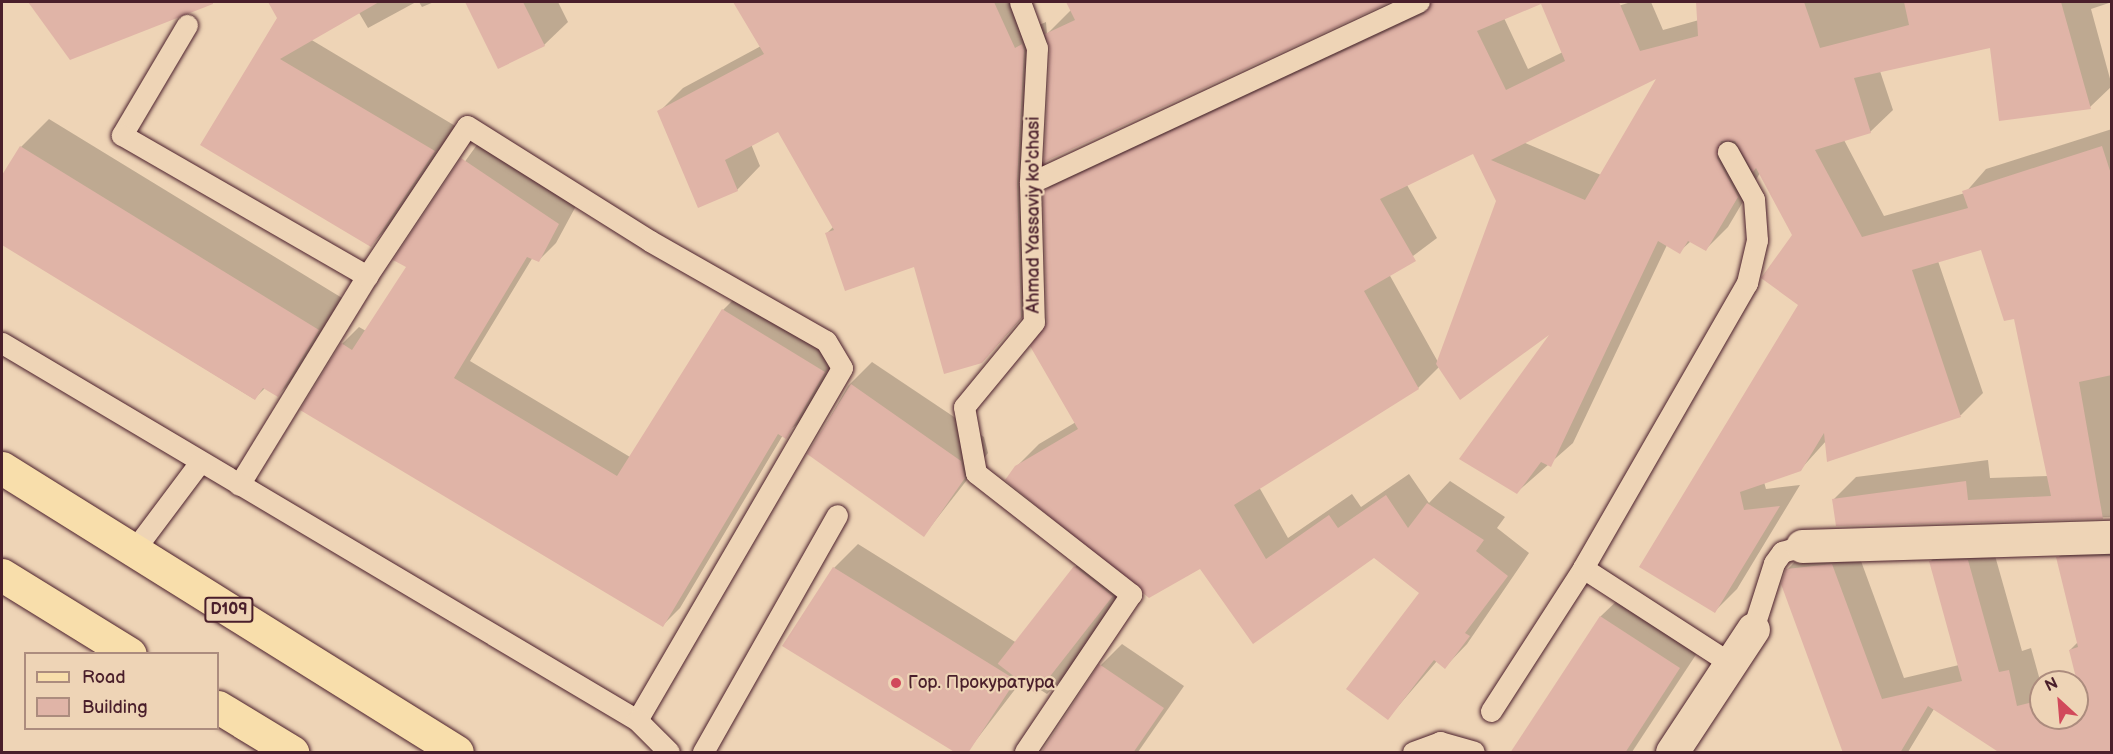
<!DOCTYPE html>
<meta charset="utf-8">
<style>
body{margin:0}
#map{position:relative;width:2113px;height:754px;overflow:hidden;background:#eed4b6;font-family:"Balsamiq Sans",sans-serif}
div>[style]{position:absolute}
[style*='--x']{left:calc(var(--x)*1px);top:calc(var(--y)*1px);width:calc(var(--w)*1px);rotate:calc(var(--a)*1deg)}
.shadow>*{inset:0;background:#0003}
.building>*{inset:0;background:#e0b4a7;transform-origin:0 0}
.roads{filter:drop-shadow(0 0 2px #4a1f2b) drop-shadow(0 0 2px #4a1f2b)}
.lane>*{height:21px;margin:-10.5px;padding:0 10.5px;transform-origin:10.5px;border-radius:10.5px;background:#eed4b6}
.street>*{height:33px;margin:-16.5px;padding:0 16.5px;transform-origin:16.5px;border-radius:16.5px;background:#eed4b6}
.primary>*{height:33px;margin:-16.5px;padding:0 16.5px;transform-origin:16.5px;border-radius:16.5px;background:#f8deab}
.dots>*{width:16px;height:16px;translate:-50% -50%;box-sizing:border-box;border:3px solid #eed4b6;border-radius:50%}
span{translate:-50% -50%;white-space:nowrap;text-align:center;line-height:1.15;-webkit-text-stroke:4.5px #eed4b6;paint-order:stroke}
.shield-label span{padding:2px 4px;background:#eed4b6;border:2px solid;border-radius:4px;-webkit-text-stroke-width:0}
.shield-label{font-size:16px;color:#4a1f2b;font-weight:700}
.street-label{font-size:18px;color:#4a1f2b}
.poi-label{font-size:18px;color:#4a1f2b}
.left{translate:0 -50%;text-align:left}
.frame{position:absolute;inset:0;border:3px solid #4a1f2b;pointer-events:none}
.legend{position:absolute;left:24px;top:652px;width:195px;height:78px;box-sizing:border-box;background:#eed4b6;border:2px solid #ac8c7e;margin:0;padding:8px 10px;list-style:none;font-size:18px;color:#4a1f2b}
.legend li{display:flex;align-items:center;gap:12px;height:30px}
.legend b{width:30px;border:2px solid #ac8c7e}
.north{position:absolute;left:2029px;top:670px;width:60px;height:60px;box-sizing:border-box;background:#eed4b6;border:2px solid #ac8c7e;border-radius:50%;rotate:334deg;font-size:16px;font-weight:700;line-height:24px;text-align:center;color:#4a1f2b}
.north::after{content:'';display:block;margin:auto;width:21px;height:27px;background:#d1495b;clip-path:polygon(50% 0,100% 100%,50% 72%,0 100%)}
</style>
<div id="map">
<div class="shadow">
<div style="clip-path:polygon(30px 2px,179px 2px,156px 25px,71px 58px)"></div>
<div style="clip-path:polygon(269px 2px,416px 2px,368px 28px,358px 11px,310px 39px,457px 127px,394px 221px,371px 245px,202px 145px,278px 18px)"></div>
<div style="clip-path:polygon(419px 2px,434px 2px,422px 7px)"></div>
<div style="clip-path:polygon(467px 2px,558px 2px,568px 22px,544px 45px,499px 67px)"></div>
<div style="clip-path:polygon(735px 2px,1028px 2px,1039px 25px,1046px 22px,1047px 34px,1071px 10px,1068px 2px,1386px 2px,1045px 160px,1051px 48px,1047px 35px,1040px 159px,1044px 293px,982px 362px,915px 266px,827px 233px,834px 226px,778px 130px,751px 144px,760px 166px,737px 190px,659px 112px,683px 88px,761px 46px)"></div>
<div style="clip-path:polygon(evenodd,1427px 2px,1539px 2px,1504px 18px,1528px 69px,1563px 52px,1580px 18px,1631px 2px,1651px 2px,1663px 30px,1699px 20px,1698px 2px,2112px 2px,2091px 9px,2112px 86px,2090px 107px,1991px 46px,1880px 71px,1893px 110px,1870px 132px,1844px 140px,1884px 216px,1965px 193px,1986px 169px,2112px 129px,2112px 517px,1837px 525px,1834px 499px,1856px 477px,1988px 460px,1990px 478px,2048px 476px,2015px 317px,1982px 248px,1938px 261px,1983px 393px,1961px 415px,1829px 460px,1826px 441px,1800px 470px,1764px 482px,1766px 489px,1800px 485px,1737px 589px,1715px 611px,1641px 567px,1800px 305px,1793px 235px,1760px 173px,1728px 227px,1705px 250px,1691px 241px,1679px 252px,1667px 245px,1573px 443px,1517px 492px,1555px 330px,1440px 366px,1418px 388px,1259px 487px,1288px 538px,1352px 494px,1361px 507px,1409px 474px,1429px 503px,1450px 481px,1505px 517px,1497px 528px,1529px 553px,1467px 644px,1445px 667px,1437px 661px,1388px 718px,1421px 593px,1374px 556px,1200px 567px,1129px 579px,1064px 677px,1047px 694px,1023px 679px,967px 752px,834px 568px,858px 544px,1025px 648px,1075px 567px,1093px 549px,1016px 467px,1039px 444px,1076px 422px,1048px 322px,1044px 192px,1067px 169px,1427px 2px,1660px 76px,1601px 175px,1523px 142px,1660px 76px,1427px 2px,1474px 152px,1498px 201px,1438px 362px,1389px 274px,1437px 238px,1407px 185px,1474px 152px)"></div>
<div style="clip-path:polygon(49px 119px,347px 301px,306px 367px,278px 395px,265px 388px,254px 399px,2px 243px,2px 178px,21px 147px)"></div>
<div style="clip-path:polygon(479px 142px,576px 206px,556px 243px,539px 260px,533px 257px,470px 361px,630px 457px,723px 310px,740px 293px,841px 354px,803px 420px,783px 435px,680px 608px,663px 625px,342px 344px,359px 327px,366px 331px,408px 267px,395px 259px)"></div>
<div style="clip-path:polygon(872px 362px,984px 437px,988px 453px,924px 535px,809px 454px,848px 386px)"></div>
<div style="clip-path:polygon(2112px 535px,2112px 752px,1934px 709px,1908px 752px,1844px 752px,1787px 570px,1809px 547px,1854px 542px,1904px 678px,1959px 665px,1930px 562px,1952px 539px,1990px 538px,2022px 651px,2031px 648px,2041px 684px,2041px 718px,2077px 718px,2077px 682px,2049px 682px,2077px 675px,2070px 650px,2078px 642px,2058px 558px,2080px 536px)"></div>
<div style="clip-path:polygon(1625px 593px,1703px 644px,1632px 752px,1515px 748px,1601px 616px)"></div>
<div style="clip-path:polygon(1122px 644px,1184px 686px,1138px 752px,1050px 752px,1045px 749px,1101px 665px)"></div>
</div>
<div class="building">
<div style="clip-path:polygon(28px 2px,213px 2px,213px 4px,70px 60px)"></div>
<div style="clip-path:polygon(268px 2px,379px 2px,280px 59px,435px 151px,371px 247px,200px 145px,277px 18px)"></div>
<div style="clip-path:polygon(465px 2px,523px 2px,545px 46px,498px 69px)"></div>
<div style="clip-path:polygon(733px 2px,994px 2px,1015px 48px,1022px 44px,1024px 50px,1017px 183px,1021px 318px,982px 363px,944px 374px,914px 267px,845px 291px,825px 233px,834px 230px,778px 132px,725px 160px,738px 191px,698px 208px,657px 111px,764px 54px)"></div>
<div style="clip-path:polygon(1066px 2px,1390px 2px,1044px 162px,1050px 49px,1045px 34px,1075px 20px)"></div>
<div style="clip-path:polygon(evenodd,1431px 2px,1619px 2px,1640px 51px,1698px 36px,1696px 2px,1804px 2px,1820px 48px,1909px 25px,1904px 2px,2061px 2px,2091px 109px,1999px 121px,1990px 48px,1854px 78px,1871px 133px,1815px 150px,1862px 237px,1968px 208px,1962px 191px,2102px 146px,2112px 177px,2112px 375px,2079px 382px,2103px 519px,1836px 526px,1832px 499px,1966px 481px,1968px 500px,2051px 496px,2014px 319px,2004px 321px,1981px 250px,1912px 270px,1961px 417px,1827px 462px,1824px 433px,1801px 471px,1740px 492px,1744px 510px,1780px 506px,1715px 613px,1639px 567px,1798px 305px,1761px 278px,1792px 235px,1756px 168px,1753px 172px,1735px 141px,1721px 141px,1717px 158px,1738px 197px,1706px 251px,1688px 241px,1680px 254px,1658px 241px,1551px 467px,1541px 462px,1517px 494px,1459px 459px,1549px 335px,1460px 400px,1436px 364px,1496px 201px,1473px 154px,1380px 199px,1416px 261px,1364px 291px,1419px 389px,1234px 505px,1266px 559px,1329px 515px,1338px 528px,1386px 495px,1408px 528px,1427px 503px,1484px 540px,1476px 551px,1508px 576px,1465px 633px,1470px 636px,1445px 669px,1434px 660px,1388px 720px,1346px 689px,1419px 593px,1374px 558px,1253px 644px,1200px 569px,1149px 598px,1005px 480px,1015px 466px,1078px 429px,1030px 346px,1047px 322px,1043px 191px,1424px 14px,1431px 2px,1541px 4px,1565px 61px,1506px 90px,1477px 31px,1541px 4px,1431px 2px,1656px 79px,1585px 200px,1491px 160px,1656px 79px)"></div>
<div style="clip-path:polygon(20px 146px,319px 330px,278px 397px,263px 388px,255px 400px,2px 245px,2px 175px)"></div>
<div style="clip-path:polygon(461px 158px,559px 224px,539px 262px,527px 257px,454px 378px,617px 476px,722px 309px,825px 372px,786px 439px,778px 434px,663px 627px,300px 410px,341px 343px,352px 350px,406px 267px,393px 260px)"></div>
<div style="clip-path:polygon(851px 384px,961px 461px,965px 478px,924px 537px,807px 454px)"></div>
<div style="clip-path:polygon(2110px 556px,2112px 753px,2000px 753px,1928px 706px,1900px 753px,1843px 753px,1781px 584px,1786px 569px,1832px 564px,1882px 699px,1962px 681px,1929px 561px,1968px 560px,1999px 672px,2009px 670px,2017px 706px,2041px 700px,2041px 718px,2077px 718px,2079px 690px,2069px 650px,2078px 647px,2056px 557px)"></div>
<div style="left:1074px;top:566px;width:49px;height:124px;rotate:38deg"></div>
<div style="clip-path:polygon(833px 567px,1016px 680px,968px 753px,956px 753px,782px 646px)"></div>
<div style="clip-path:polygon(1600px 616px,1680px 668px,1625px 753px,1510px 753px)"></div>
<div style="clip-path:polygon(1099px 664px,1164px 708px,1133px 753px,1041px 753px)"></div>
</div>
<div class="roads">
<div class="lane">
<div style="--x:1020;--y:2;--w:49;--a:69.7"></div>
<div style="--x:1037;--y:48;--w:135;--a:93"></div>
<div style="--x:1030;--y:183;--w:139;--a:88.4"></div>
<div style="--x:1034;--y:322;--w:110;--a:129.5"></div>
<div style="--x:964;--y:407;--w:67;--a:79.7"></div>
<div style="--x:976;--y:473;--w:197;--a:38"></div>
<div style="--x:1131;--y:594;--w:190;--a:123.9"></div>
<div style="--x:187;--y:25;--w:128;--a:120.6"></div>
<div style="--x:122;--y:135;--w:283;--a:29.9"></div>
<div style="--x:367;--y:276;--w:245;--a:121.5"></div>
<div style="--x:1030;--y:183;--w:429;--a:-25"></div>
<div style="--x:367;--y:276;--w:180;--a:-56.3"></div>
<div style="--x:467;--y:126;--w:216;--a:32.1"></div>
<div style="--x:650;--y:241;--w:202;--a:29.6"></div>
<div style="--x:826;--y:341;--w:31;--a:59"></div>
<div style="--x:842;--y:368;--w:407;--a:120.2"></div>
<div style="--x:2;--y:343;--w:738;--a:30.7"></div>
<div style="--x:637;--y:720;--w:45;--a:45"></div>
<div style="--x:134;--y:550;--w:110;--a:-53.1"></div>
<div style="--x:1583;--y:568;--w:175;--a:32.9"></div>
<div style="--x:1753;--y:629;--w:69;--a:-72.3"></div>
<div style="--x:1774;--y:563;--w:14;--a:-54"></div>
<div style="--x:1782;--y:552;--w:21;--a:-17"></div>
<div style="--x:1491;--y:711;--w:170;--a:-57.2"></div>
<div style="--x:1583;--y:568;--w:329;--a:-60.1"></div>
<div style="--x:1747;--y:283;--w:44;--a:-76.9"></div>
<div style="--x:1757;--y:240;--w:41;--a:-94.2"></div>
<div style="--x:1754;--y:199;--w:54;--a:-119"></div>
<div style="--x:703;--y:752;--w:272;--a:-60.5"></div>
<div style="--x:1413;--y:752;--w:29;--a:-20"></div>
<div style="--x:1440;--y:742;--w:35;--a:16"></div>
</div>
<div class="street">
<div style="--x:1802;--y:546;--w:310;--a:-1.7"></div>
<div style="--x:1672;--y:752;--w:147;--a:-56.6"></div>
</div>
<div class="primary">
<div style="--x:2;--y:468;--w:536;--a:31.97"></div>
<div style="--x:2;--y:575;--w:150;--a:31.7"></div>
<div style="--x:218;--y:707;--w:87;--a:31.3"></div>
</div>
</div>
<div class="dots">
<div style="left:896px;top:683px;background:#d1495b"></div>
</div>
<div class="shield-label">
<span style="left:229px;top:610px">D109</span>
</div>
<div class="street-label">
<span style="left:1034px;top:215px;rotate:-90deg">Ahmad Yassaviy ko'chasi</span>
</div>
<div class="poi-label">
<span class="left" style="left:908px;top:683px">Гор. Прокуратура</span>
</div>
<div class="frame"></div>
<ul class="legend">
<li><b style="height:8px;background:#f8deab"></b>Road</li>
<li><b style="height:16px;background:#e0b4a7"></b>Building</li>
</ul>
<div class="north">N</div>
</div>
